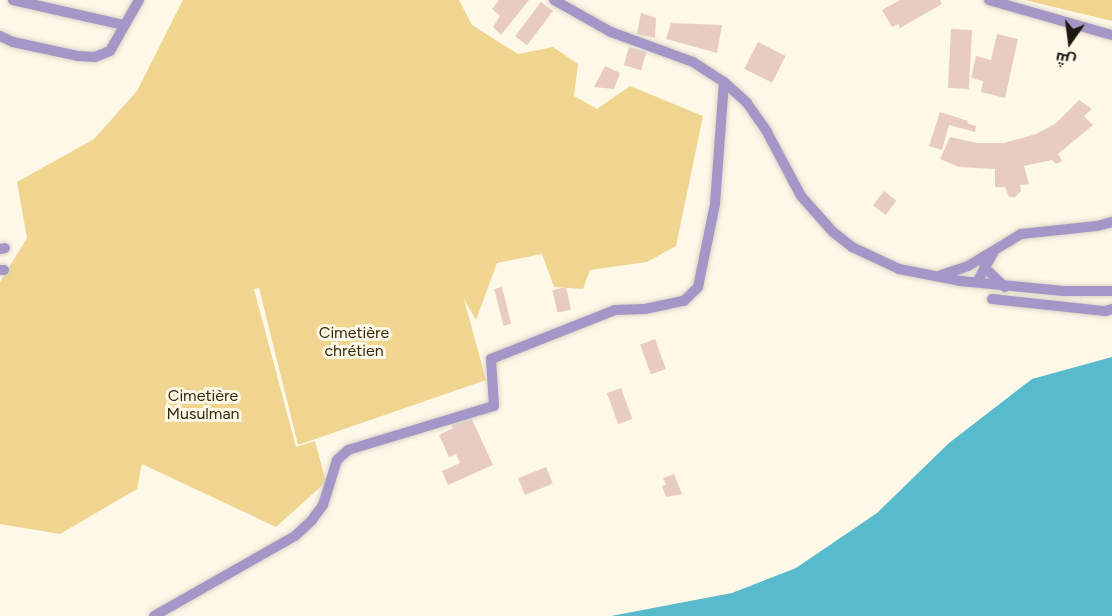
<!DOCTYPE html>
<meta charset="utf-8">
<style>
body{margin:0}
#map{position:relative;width:1112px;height:616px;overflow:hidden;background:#fef8e9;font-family:Figtree,Cairo,sans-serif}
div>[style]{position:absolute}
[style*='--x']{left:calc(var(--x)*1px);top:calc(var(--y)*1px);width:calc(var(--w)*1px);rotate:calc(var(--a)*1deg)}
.green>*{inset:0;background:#f0d590}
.water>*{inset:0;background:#57bacd}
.building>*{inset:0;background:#e8ccc4;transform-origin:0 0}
.roads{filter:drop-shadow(0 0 2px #dad4c6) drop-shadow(0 0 2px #dad4c6)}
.minor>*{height:10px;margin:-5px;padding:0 5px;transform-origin:5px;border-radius:5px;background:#a497c7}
span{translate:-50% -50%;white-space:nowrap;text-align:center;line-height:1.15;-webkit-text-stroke:6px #fef8e9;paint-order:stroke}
.park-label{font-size:16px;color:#352909}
.north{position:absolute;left:1040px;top:12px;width:60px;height:60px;-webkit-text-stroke:4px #fef8e9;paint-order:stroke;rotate:194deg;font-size:16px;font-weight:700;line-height:24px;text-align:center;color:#1b180f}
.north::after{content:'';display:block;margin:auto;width:21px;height:27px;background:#1b180f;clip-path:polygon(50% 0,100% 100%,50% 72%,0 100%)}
</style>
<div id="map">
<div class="green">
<div style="clip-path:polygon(183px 0,459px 0,472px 25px,518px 54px,553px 47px,578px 64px,574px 96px,597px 109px,630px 86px,703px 116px,676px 246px,647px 262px,590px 270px,583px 289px,554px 287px,542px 254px,497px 263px,476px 320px,464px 299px,486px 380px,298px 445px,259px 288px,254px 289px,296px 447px,315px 441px,326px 482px,276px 527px,142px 464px,137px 489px,60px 534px,0 524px,0 282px,27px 238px,17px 182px,94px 139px,137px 91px)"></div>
<div style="clip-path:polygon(1025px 0,1112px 0,1112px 21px)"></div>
</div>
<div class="water">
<div style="clip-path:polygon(1112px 357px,1112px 616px,611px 616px,732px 593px,796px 568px,877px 513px,949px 443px,1032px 379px)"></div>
</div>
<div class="building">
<div style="clip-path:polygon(499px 0,529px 0,501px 35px,493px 27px,500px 16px,492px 9px)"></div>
<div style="clip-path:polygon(900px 0,940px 0,942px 4px,900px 28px,898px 24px,892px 27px,882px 10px)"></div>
<div style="left:541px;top:2px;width:15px;height:43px;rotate:37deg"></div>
<div style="clip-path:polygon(641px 13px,656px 18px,655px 38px,637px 34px)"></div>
<div style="clip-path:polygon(671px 23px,722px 25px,717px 53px,666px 39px)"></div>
<div style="left:951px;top:29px;width:21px;height:59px;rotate:3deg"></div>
<div style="clip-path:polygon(997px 34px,1018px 39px,1005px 98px,981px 92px,983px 81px,971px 78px,976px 56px,991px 60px)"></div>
<div style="left:758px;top:42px;width:31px;height:30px;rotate:27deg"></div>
<div style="left:629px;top:47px;width:18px;height:19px;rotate:16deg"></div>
<div style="clip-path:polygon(605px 66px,620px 73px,614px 89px,594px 87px)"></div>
<div style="clip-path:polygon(1079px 100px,1092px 109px,1084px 116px,1093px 125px,1058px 154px,1062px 161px,1056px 164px,1052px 160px,1024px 166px,1029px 184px,1020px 185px,1021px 191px,1015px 197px,1009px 197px,1005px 187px,995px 187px,995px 169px,959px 167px,940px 159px,950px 137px,977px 143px,1004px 143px,1036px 134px,1055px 124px)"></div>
<div style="clip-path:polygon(940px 112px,968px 121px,967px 123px,976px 126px,975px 132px,949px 125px,942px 150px,929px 146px)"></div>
<div style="left:884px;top:191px;width:16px;height:18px;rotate:38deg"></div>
<div style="left:502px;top:287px;width:38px;height:8px;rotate:76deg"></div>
<div style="left:566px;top:287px;width:23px;height:14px;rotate:77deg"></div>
<div style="left:655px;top:339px;width:32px;height:16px;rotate:70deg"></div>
<div style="left:621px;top:388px;width:33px;height:15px;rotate:70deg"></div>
<div style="clip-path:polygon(470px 415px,493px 465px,448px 485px,442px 471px,460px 463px,456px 454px,449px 457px,439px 435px,453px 428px,451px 423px)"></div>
<div style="left:546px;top:467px;width:18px;height:30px;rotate:68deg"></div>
<div style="clip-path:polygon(674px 474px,682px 494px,666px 497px,662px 486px,666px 485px,663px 478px)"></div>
</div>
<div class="roads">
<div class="minor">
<div style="--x:13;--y:0;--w:114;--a:12.7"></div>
<div style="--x:554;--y:0;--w:65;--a:29.3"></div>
<div style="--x:611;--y:32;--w:87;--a:20.1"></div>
<div style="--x:693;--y:62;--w:37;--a:33"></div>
<div style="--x:724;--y:82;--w:31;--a:42"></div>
<div style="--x:747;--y:103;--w:35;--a:55"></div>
<div style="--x:767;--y:132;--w:72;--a:62"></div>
<div style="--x:801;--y:196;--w:48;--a:48.4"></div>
<div style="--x:833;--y:232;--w:24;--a:38"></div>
<div style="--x:852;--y:247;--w:52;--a:25.1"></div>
<div style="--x:899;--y:269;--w:62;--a:11.1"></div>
<div style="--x:960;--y:281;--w:104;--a:5.5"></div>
<div style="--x:1064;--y:291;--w:48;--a:0"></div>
<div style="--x:989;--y:0;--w:128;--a:15.9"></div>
<div style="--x:0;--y:36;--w:14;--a:25"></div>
<div style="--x:13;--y:42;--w:66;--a:12.2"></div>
<div style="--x:78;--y:56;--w:17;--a:3"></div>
<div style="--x:95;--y:57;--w:16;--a:-22"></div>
<div style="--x:110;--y:51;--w:59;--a:-60.4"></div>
<div style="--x:0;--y:249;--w:5;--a:-11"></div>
<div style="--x:984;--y:267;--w:29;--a:44"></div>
<div style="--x:0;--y:270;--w:4;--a:0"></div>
<div style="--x:941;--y:275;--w:28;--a:-18"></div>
<div style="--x:968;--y:266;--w:62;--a:-31.1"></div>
<div style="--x:1021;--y:234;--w:76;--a:-6"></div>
<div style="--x:1097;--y:226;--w:16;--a:-15"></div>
<div style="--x:977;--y:282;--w:33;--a:-61"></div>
<div style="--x:992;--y:299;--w:114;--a:6.1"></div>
<div style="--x:1105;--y:311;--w:7;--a:-16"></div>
<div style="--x:154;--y:616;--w:162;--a:-29.6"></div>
<div style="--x:295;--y:536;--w:23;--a:-43"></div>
<div style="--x:312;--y:520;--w:19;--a:-54"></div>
<div style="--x:323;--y:505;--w:47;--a:-72.7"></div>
<div style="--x:337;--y:460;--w:15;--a:-42"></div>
<div style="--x:348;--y:450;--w:152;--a:-16.8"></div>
<div style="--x:494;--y:406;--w:47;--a:-93.7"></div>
<div style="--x:491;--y:359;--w:133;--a:-21.6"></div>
<div style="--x:615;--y:310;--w:30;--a:-2"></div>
<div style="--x:645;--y:309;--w:40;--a:-12"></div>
<div style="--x:684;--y:301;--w:20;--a:-45"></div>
<div style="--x:698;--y:287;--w:85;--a:-78.4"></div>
<div style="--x:715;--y:204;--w:122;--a:-85.8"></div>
</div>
</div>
<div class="park-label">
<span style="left:354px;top:342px">Cimetière<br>chrétien</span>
<span style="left:203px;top:405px">Cimetière<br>Musulman</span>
</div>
<div class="north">ش</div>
</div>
